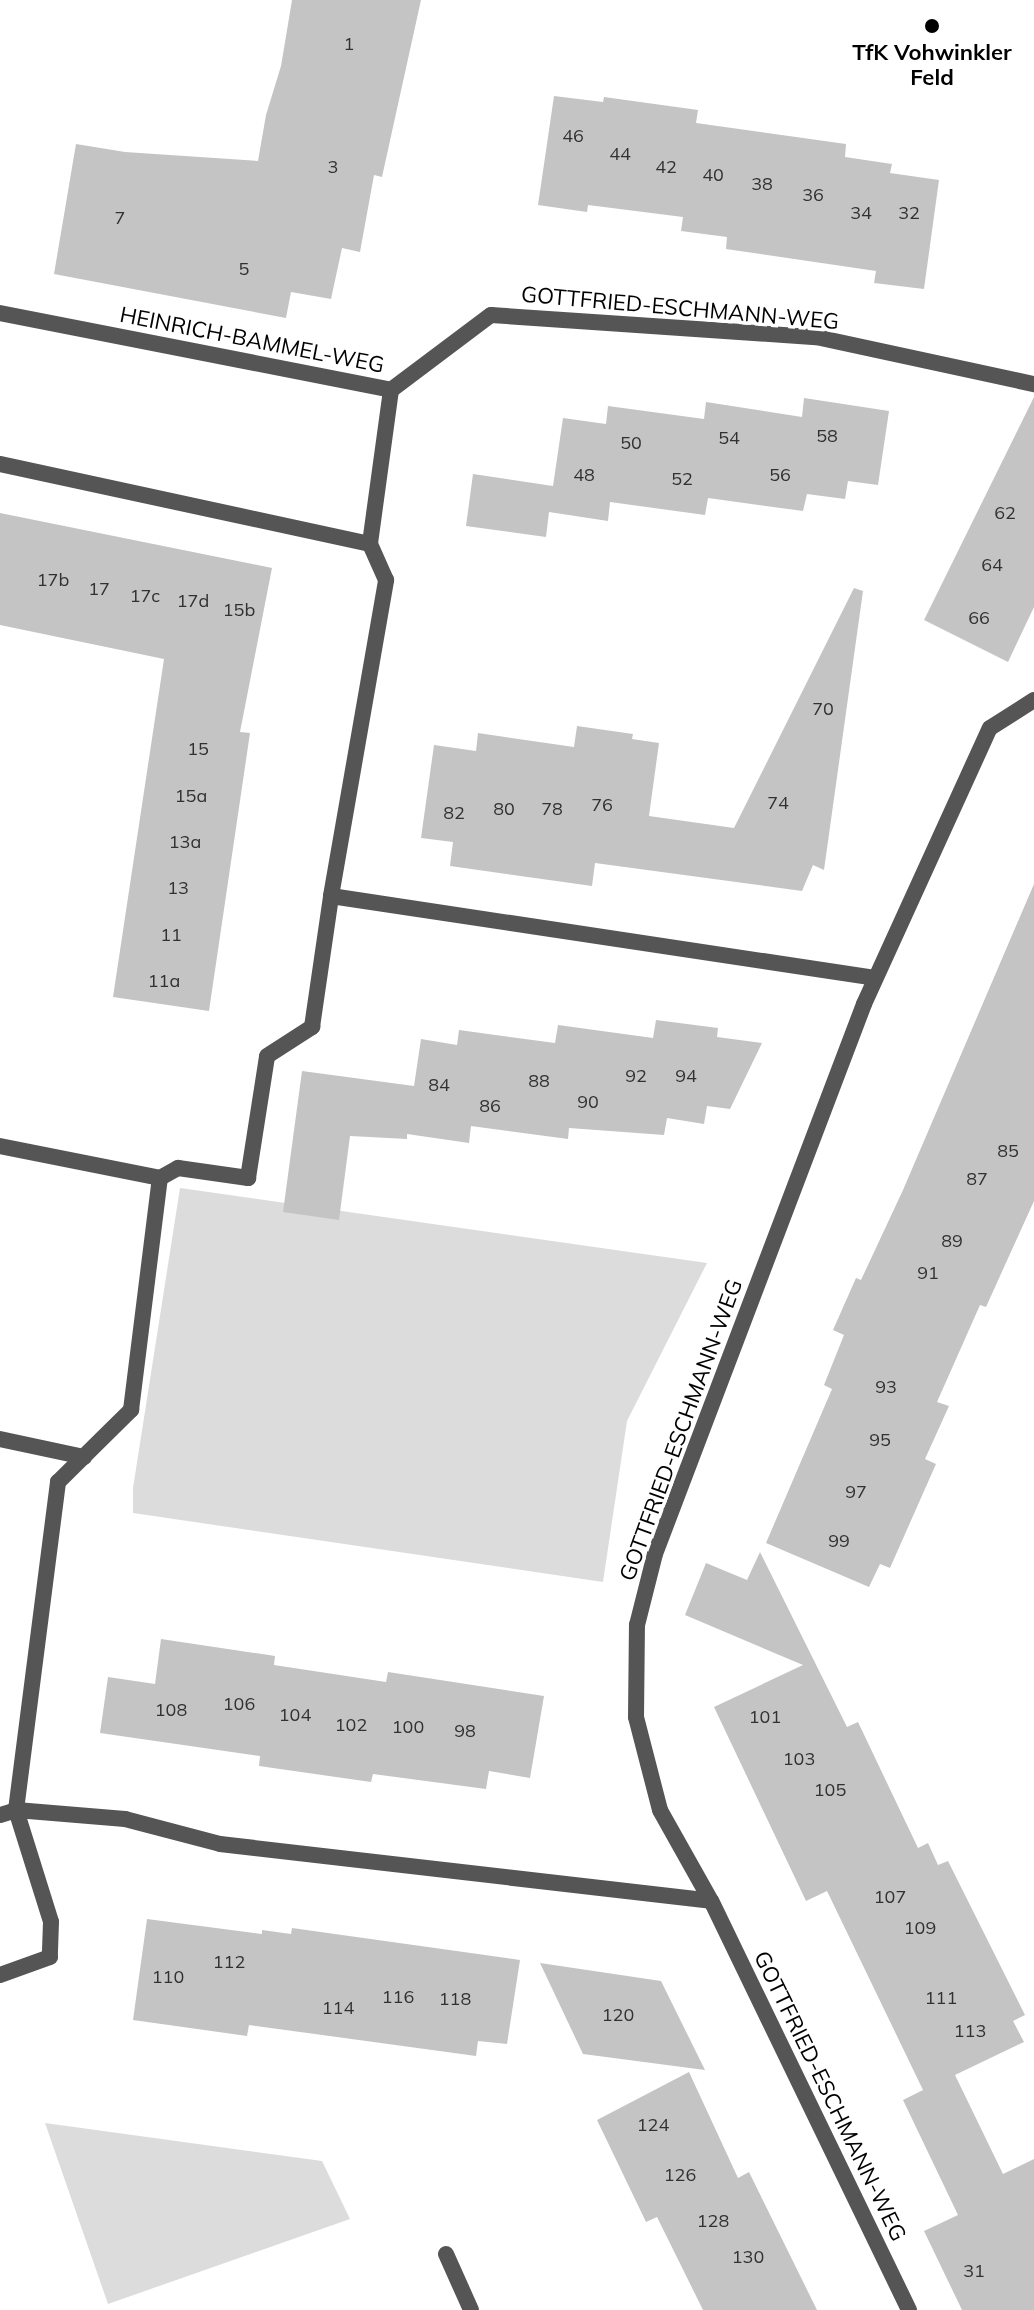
<!DOCTYPE html>
<style>
body{margin:0}
#map{position:relative;width:1034px;height:2310px;overflow:hidden;background:#fff;font-family:Mulish,sans-serif}
div>[style]{position:absolute}
[style*='--x']{left:calc(var(--x)*1px);top:calc(var(--y)*1px);width:calc(var(--w)*1px);rotate:calc(var(--a)*1deg)}
.green>*{inset:0;background:#dcdcdc}
.building>*{inset:0;background:#c4c4c4}
.lane>*{height:16px;margin:-8px;padding:0 8px;transform-origin:8px;border-radius:8px;background:#555}
.street>*{height:16px;margin:-8px;padding:0 8px;transform-origin:8px;border-radius:8px;background:#555}
.dots>*{width:22px;height:22px;translate:-50% -50%;box-sizing:border-box;border:4px solid #fff;border-radius:50%}
span{translate:-50% -50%;white-space:nowrap;text-align:center;line-height:1.15;-webkit-text-stroke:7px #fff;paint-order:stroke}
.number-label{font-size:18px;color:#313131}
.number-label span{-webkit-text-stroke-width:0}
.poi-label{font-size:22px;color:#000;font-weight:700}
.street-label{font-size:22px;color:#000}
</style>
<div id="map">
<div class="green">
<div style="clip-path:polygon(180px 1188px,707px 1263px,627px 1421px,603px 1582px,133px 1513px,133px 1488px)"></div>
<div style="clip-path:polygon(45px 2123px,322px 2161px,350px 2219px,108px 2304px)"></div>
</div>
<div class="building">
<div style="clip-path:polygon(292px 0,421px 0,382px 177px,374px 175px,360px 252px,342px 248px,331px 299px,291px 292px,286px 318px,54px 274px,76px 144px,125px 152px,258px 161px,266px 115px,281px 66px)"></div>
<div style="clip-path:polygon(554px 96px,603px 102px,604px 97px,698px 110px,696px 123px,846px 144px,845px 157px,892px 164px,890px 173px,939px 180px,924px 289px,874px 283px,876px 271px,726px 249px,727px 237px,681px 231px,683px 217px,588px 205px,587px 212px,538px 205px)"></div>
<div style="clip-path:polygon(1034px 397px,1034px 607px,1008px 662px,924px 620px)"></div>
<div style="clip-path:polygon(804px 398px,889px 411px,878px 485px,848px 481px,845px 499px,807px 494px,803px 511px,708px 498px,705px 515px,610px 502px,608px 521px,549px 512px,546px 537px,466px 526px,473px 474px,553px 486px,563px 418px,606px 424px,608px 406px,704px 419px,706px 402px,802px 417px)"></div>
<div style="clip-path:polygon(0 513px,272px 568px,240px 732px,250px 733px,209px 1011px,113px 997px,164px 659px,0 625px)"></div>
<div style="clip-path:polygon(854px 588px,863px 591px,824px 870px,813px 865px,802px 891px,595px 863px,592px 886px,450px 866px,453px 842px,421px 838px,434px 745px,476px 751px,478px 733px,574px 747px,577px 726px,633px 734px,632px 739px,659px 743px,649px 816px,734px 828px)"></div>
<div style="clip-path:polygon(1034px 884px,1034px 1201px,986px 1307px,980px 1305px,937px 1402px,949px 1406px,925px 1459px,936px 1464px,890px 1568px,880px 1564px,869px 1587px,766px 1543px,832px 1389px,824px 1385px,844px 1335px,833px 1330px,856px 1278px,861px 1280px,903px 1190px)"></div>
<div style="clip-path:polygon(656px 1020px,718px 1028px,717px 1037px,762px 1043px,730px 1109px,707px 1106px,704px 1124px,667px 1118px,664px 1135px,569px 1128px,568px 1139px,471px 1126px,469px 1143px,407px 1134px,407px 1139px,350px 1136px,339px 1220px,283px 1212px,302px 1071px,414px 1086px,421px 1039px,457px 1045px,459px 1030px,555px 1043px,558px 1025px,653px 1038px)"></div>
<div style="clip-path:polygon(760px 1552px,847px 1727px,858px 1722px,918px 1848px,928px 1843px,938px 1865px,948px 1861px,1025px 2015px,1013px 2021px,1024px 2042px,955px 2075px,1003px 2174px,1034px 2159px,1034px 2310px,962px 2310px,924px 2231px,958px 2215px,903px 2100px,923px 2090px,827px 1891px,806px 1901px,714px 1707px,803px 1665px,685px 1615px,706px 1563px,747px 1580px)"></div>
<div style="clip-path:polygon(161px 1639px,275px 1656px,274px 1665px,386px 1682px,388px 1672px,544px 1696px,530px 1778px,489px 1771px,486px 1789px,373px 1774px,371px 1782px,259px 1766px,260px 1756px,100px 1733px,108px 1677px,155px 1684px)"></div>
<div style="clip-path:polygon(147px 1919px,262px 1934px,262px 1930px,291px 1934px,292px 1928px,520px 1960px,507px 2044px,478px 2041px,476px 2056px,249px 2025px,247px 2036px,133px 2020px)"></div>
<div style="clip-path:polygon(540px 1963px,661px 1981px,705px 2070px,583px 2054px)"></div>
<div style="clip-path:polygon(689px 2072px,738px 2178px,749px 2172px,817px 2310px,703px 2310px,657px 2217px,646px 2222px,597px 2120px)"></div>
</div>
<div class="lane">
<div style="--x:0;--y:1439;--w:86;--a:12.1"></div>
<div style="--x:0;--y:1815;--w:17;--a:-17"></div>
<div style="--x:16;--y:1810;--w:117;--a:72.6"></div>
<div style="--x:51;--y:1922;--w:35;--a:92"></div>
<div style="--x:50;--y:1957;--w:53;--a:160.2"></div>
<div style="--x:125;--y:1819;--w:109;--a:-175.3"></div>
<div style="--x:16;--y:1810;--w:331;--a:-82.7"></div>
<div style="--x:58;--y:1482;--w:103;--a:-44.6"></div>
<div style="--x:131;--y:1410;--w:234;--a:-82.9"></div>
<div style="--x:446;--y:2254;--w:61;--a:65.9"></div>
</div>
<div class="street">
<div style="--x:0;--y:313;--w:399;--a:11.1"></div>
<div style="--x:391;--y:390;--w:155;--a:97.8"></div>
<div style="--x:370;--y:544;--w:379;--a:-167.8"></div>
<div style="--x:391;--y:390;--w:125;--a:-36.9"></div>
<div style="--x:491;--y:315;--w:326;--a:3.9"></div>
<div style="--x:816;--y:337;--w:223;--a:12.2"></div>
<div style="--x:331;--y:896;--w:321;--a:-80.1"></div>
<div style="--x:386;--y:580;--w:39;--a:-114"></div>
<div style="--x:0;--y:1146;--w:163;--a:11.3"></div>
<div style="--x:160;--y:1178;--w:21;--a:-29"></div>
<div style="--x:178;--y:1168;--w:71;--a:8.1"></div>
<div style="--x:248;--y:1178;--w:123;--a:-81.1"></div>
<div style="--x:267;--y:1056;--w:54;--a:-32.8"></div>
<div style="--x:312;--y:1027;--w:132;--a:-81.7"></div>
<div style="--x:331;--y:896;--w:550;--a:8.57"></div>
<div style="--x:125;--y:1819;--w:98;--a:14.7"></div>
<div style="--x:220;--y:1844;--w:494;--a:6.6"></div>
<div style="--x:909;--y:2310;--w:454;--a:-115.8"></div>
<div style="--x:711;--y:1901;--w:104;--a:-119.3"></div>
<div style="--x:660;--y:1810;--w:96;--a:-104.5"></div>
<div style="--x:636;--y:1717;--w:92;--a:-89.4"></div>
<div style="--x:637;--y:1625;--w:73;--a:-75.8"></div>
<div style="--x:655;--y:1554;--w:588;--a:-69.19"></div>
<div style="--x:864;--y:1004;--w:303;--a:-65.5"></div>
<div style="--x:990;--y:728;--w:52;--a:-32.5"></div>
</div>
<div class="dots">
<div style="left:932px;top:26px;background:#000"></div>
</div>
<div class="number-label">
<span style="left:349px;top:44px">1</span>
<span style="left:573px;top:136px">46</span>
<span style="left:620px;top:154px">44</span>
<span style="left:333px;top:167px">3</span>
<span style="left:666px;top:167px">42</span>
<span style="left:713px;top:175px">40</span>
<span style="left:762px;top:184px">38</span>
<span style="left:813px;top:195px">36</span>
<span style="left:861px;top:213px">34</span>
<span style="left:909px;top:213px">32</span>
<span style="left:120px;top:218px">7</span>
<span style="left:244px;top:269px">5</span>
<span style="left:827px;top:436px">58</span>
<span style="left:729px;top:438px">54</span>
<span style="left:631px;top:443px">50</span>
<span style="left:584px;top:475px">48</span>
<span style="left:780px;top:475px">56</span>
<span style="left:682px;top:479px">52</span>
<span style="left:1005px;top:513px">62</span>
<span style="left:992px;top:565px">64</span>
<span style="left:53px;top:580px">17b</span>
<span style="left:99px;top:589px">17</span>
<span style="left:145px;top:596px">17c</span>
<span style="left:193px;top:601px">17d</span>
<span style="left:239px;top:610px">15b</span>
<span style="left:979px;top:618px">66</span>
<span style="left:823px;top:709px">70</span>
<span style="left:198px;top:749px">15</span>
<span style="left:191px;top:796px">15a</span>
<span style="left:778px;top:803px">74</span>
<span style="left:602px;top:805px">76</span>
<span style="left:504px;top:809px">80</span>
<span style="left:552px;top:809px">78</span>
<span style="left:454px;top:813px">82</span>
<span style="left:185px;top:842px">13a</span>
<span style="left:178px;top:888px">13</span>
<span style="left:171px;top:935px">11</span>
<span style="left:164px;top:981px">11a</span>
<span style="left:636px;top:1076px">92</span>
<span style="left:686px;top:1076px">94</span>
<span style="left:539px;top:1081px">88</span>
<span style="left:439px;top:1085px">84</span>
<span style="left:588px;top:1102px">90</span>
<span style="left:490px;top:1106px">86</span>
<span style="left:1008px;top:1151px">85</span>
<span style="left:977px;top:1179px">87</span>
<span style="left:952px;top:1241px">89</span>
<span style="left:928px;top:1273px">91</span>
<span style="left:886px;top:1387px">93</span>
<span style="left:880px;top:1440px">95</span>
<span style="left:856px;top:1492px">97</span>
<span style="left:839px;top:1541px">99</span>
<span style="left:239px;top:1704px">106</span>
<span style="left:171px;top:1710px">108</span>
<span style="left:295px;top:1715px">104</span>
<span style="left:765px;top:1717px">101</span>
<span style="left:351px;top:1725px">102</span>
<span style="left:408px;top:1727px">100</span>
<span style="left:465px;top:1731px">98</span>
<span style="left:799px;top:1759px">103</span>
<span style="left:830px;top:1790px">105</span>
<span style="left:890px;top:1897px">107</span>
<span style="left:920px;top:1928px">109</span>
<span style="left:229px;top:1962px">112</span>
<span style="left:168px;top:1977px">110</span>
<span style="left:398px;top:1997px">116</span>
<span style="left:941px;top:1998px">111</span>
<span style="left:455px;top:1999px">118</span>
<span style="left:338px;top:2008px">114</span>
<span style="left:618px;top:2015px">120</span>
<span style="left:970px;top:2031px">113</span>
<span style="left:653px;top:2125px">124</span>
<span style="left:680px;top:2175px">126</span>
<span style="left:713px;top:2221px">128</span>
<span style="left:748px;top:2257px">130</span>
<span style="left:974px;top:2271px">31</span>
</div>
<div class="poi-label">
<span style="left:932px;top:65px">TfK Vohwinkler<br>Feld</span>
</div>
<div class="street-label">
<span style="left:680px;top:308px;rotate:5deg">GOTTFRIED-ESCHMANN-WEG</span>
<span style="left:252px;top:340px;rotate:11deg">HEINRICH-BAMMEL-WEG</span>
<span style="left:681px;top:1430px;rotate:-70deg">GOTTFRIED-ESCHMANN-WEG</span>
<span style="left:830px;top:2096px;rotate:64deg">GOTTFRIED-ESCHMANN-WEG</span>
</div>
</div>
